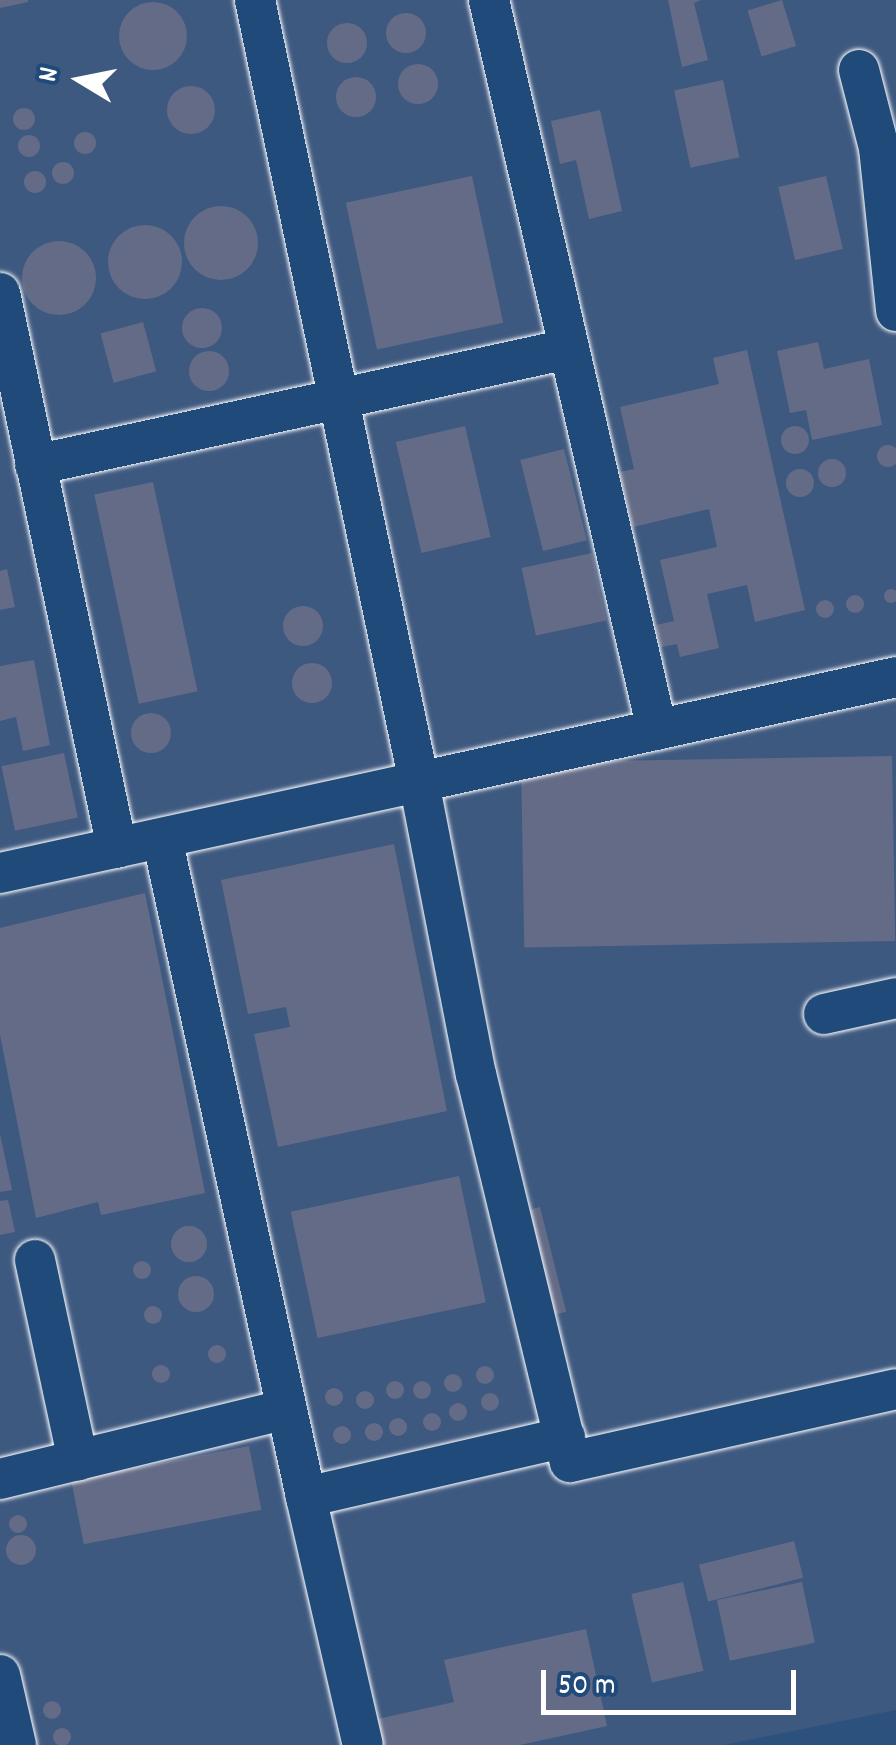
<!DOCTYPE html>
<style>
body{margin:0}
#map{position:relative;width:896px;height:1745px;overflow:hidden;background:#2d517d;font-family:Dekko,sans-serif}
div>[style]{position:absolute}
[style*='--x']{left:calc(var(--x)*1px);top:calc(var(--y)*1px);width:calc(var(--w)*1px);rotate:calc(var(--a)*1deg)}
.built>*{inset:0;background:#3e5980}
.building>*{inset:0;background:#646b87;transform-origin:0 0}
.round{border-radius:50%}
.roads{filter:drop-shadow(0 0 2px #fff) drop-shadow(0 0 2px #fff)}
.minor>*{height:40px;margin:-20px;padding:0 20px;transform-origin:20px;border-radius:20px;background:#1f4a7a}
span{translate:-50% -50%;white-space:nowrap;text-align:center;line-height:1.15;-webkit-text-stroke:10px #1f4a7a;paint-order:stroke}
.north{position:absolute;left:30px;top:30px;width:100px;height:100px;-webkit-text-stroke:8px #1f4a7a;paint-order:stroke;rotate:280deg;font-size:28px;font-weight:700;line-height:40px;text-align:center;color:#fff}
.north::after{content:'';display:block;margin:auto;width:35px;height:45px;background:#fff;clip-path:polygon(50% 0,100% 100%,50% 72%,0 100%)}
.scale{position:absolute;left:541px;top:1670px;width:255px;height:45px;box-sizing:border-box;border:5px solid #fff;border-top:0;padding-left:12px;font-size:30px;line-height:35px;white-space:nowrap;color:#fff;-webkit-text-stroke:8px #1f4a7a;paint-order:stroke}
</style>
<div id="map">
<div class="built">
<div style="clip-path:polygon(0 0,896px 0,896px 1710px,724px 1745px,0 1745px)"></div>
</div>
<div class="building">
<div style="clip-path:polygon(0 0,28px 0,28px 2px,0 8px)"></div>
<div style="clip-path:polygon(668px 0,701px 0,694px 3px,708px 60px,682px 67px)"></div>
<div style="left:782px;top:0;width:48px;height:36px;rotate:73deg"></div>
<div class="round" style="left:119px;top:2px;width:68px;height:68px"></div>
<div class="round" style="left:386px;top:13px;width:40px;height:40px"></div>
<div class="round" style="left:327px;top:23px;width:40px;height:40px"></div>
<div class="round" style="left:398px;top:64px;width:40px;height:40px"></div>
<div class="round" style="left:336px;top:77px;width:40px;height:40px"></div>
<div style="left:723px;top:80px;width:79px;height:50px;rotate:78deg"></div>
<div class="round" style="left:167px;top:86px;width:48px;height:48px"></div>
<div class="round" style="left:13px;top:108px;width:22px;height:22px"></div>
<div style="clip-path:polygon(600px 110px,622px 211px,589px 219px,576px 160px,560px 164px,551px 121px)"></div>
<div class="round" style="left:74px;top:132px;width:22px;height:22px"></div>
<div class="round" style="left:18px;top:135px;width:22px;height:22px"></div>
<div class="round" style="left:52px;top:162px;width:22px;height:22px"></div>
<div class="round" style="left:24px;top:171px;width:22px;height:22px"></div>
<div style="left:472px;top:176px;width:150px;height:129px;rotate:78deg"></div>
<div style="left:826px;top:176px;width:75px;height:49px;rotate:77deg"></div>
<div class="round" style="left:184px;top:206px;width:74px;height:74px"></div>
<div class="round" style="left:108px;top:225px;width:74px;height:74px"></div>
<div class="round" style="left:22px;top:241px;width:74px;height:74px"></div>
<div class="round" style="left:182px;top:308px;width:40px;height:40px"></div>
<div style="left:143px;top:322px;width:51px;height:44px;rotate:75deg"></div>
<div style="clip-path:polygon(818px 342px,824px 369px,869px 359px,882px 425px,812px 440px,806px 410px,790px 413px,777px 351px)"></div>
<div style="clip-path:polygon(747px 350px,805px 610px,755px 622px,747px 585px,707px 594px,719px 648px,680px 657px,677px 644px,661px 647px,656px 625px,674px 621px,660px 560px,717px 547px,709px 509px,633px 527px,620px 472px,634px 469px,620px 407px,719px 384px,713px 358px)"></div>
<div class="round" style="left:189px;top:351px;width:40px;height:40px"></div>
<div style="left:465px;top:426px;width:114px;height:71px;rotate:77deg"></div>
<div class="round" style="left:781px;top:426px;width:28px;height:28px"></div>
<div class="round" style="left:877px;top:445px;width:22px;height:22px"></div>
<div style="left:564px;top:449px;width:94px;height:45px;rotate:76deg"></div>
<div class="round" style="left:818px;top:459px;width:28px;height:28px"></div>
<div class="round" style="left:786px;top:469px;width:28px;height:28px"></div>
<div style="left:153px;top:482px;width:214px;height:60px;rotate:78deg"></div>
<div style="left:592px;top:553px;width:69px;height:72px;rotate:78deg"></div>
<div style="clip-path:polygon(7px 569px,15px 607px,0 610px,0 571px)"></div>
<div class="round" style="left:884px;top:589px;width:14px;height:14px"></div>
<div class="round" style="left:846px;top:595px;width:18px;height:18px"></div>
<div class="round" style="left:816px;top:600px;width:18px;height:18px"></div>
<div class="round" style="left:283px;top:606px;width:40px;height:40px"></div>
<div style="clip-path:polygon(34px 660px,50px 745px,23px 751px,16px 717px,0 721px,0 666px)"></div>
<div class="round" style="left:292px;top:663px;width:40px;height:40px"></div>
<div class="round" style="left:131px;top:713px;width:40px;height:40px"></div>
<div style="left:64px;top:753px;width:66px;height:64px;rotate:78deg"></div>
<div style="left:892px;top:756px;width:185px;height:371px;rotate:89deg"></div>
<div style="clip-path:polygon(394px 844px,447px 1111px,278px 1147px,254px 1034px,290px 1027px,286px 1007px,248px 1014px,221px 880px)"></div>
<div style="clip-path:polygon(145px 893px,205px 1193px,101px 1215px,98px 1202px,36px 1218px,0 1035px,0 928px)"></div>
<div style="clip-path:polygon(0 1134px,12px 1190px,0 1192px)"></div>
<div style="left:459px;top:1176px;width:129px;height:172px;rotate:78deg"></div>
<div style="clip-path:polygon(8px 1200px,15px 1232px,0 1235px,0 1201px)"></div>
<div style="left:540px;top:1207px;width:108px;height:29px;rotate:76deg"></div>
<div class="round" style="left:171px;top:1226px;width:36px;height:36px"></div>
<div class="round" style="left:133px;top:1261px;width:18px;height:18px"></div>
<div class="round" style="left:178px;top:1276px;width:36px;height:36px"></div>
<div class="round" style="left:144px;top:1306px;width:18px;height:18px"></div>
<div class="round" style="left:208px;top:1345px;width:18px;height:18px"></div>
<div class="round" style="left:152px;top:1365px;width:18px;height:18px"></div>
<div class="round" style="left:476px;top:1366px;width:18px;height:18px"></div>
<div class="round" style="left:444px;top:1374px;width:18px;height:18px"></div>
<div class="round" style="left:386px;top:1381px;width:18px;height:18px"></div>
<div class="round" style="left:413px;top:1381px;width:18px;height:18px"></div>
<div class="round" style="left:325px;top:1388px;width:18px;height:18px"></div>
<div class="round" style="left:356px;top:1391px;width:18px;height:18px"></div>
<div class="round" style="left:481px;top:1393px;width:18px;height:18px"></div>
<div class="round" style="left:449px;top:1403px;width:18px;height:18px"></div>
<div class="round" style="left:423px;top:1413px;width:18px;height:18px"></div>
<div class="round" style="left:389px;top:1418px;width:18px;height:18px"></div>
<div class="round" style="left:365px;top:1423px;width:18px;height:18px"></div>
<div class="round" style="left:333px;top:1426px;width:18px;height:18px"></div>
<div style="left:249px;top:1446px;width:65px;height:181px;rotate:79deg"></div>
<div class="round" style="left:9px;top:1515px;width:18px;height:18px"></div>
<div class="round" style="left:6px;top:1535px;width:30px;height:30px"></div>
<div style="left:794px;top:1541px;width:38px;height:98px;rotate:76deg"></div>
<div style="left:683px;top:1582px;width:91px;height:53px;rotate:77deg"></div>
<div style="left:802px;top:1582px;width:62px;height:87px;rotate:78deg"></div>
<div style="clip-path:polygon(586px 1629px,607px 1726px,520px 1745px,378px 1745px,373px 1720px,454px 1702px,444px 1660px)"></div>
<div class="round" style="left:43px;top:1701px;width:18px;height:18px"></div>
<div class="round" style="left:53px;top:1728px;width:18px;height:18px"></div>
</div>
<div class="roads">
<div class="minor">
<div style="--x:255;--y:0;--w:799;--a:78.16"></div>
<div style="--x:419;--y:782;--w:488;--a:-12.4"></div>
<div style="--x:489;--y:0;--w:749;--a:77.04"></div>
<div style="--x:859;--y:70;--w:81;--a:75.6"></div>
<div style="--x:879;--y:148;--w:164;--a:84"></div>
<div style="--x:0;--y:293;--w:567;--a:78.1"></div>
<div style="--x:35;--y:465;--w:545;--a:-12.28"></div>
<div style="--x:162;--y:838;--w:675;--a:77.67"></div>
<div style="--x:306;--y:1497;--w:266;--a:-13"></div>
<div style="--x:0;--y:873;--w:429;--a:-12.3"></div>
<div style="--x:419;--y:782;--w:298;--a:79"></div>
<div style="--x:476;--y:1074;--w:399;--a:76.4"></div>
<div style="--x:570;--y:1462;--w:334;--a:-12.6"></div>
<div style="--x:824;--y:1014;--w:74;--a:-12.5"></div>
<div style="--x:35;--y:1260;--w:205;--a:77.9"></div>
<div style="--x:0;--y:1479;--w:295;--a:-13.7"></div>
<div style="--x:306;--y:1497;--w:254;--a:77.1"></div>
<div style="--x:0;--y:1675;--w:72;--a:77.1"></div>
</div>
</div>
<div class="north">N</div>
<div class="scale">50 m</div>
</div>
